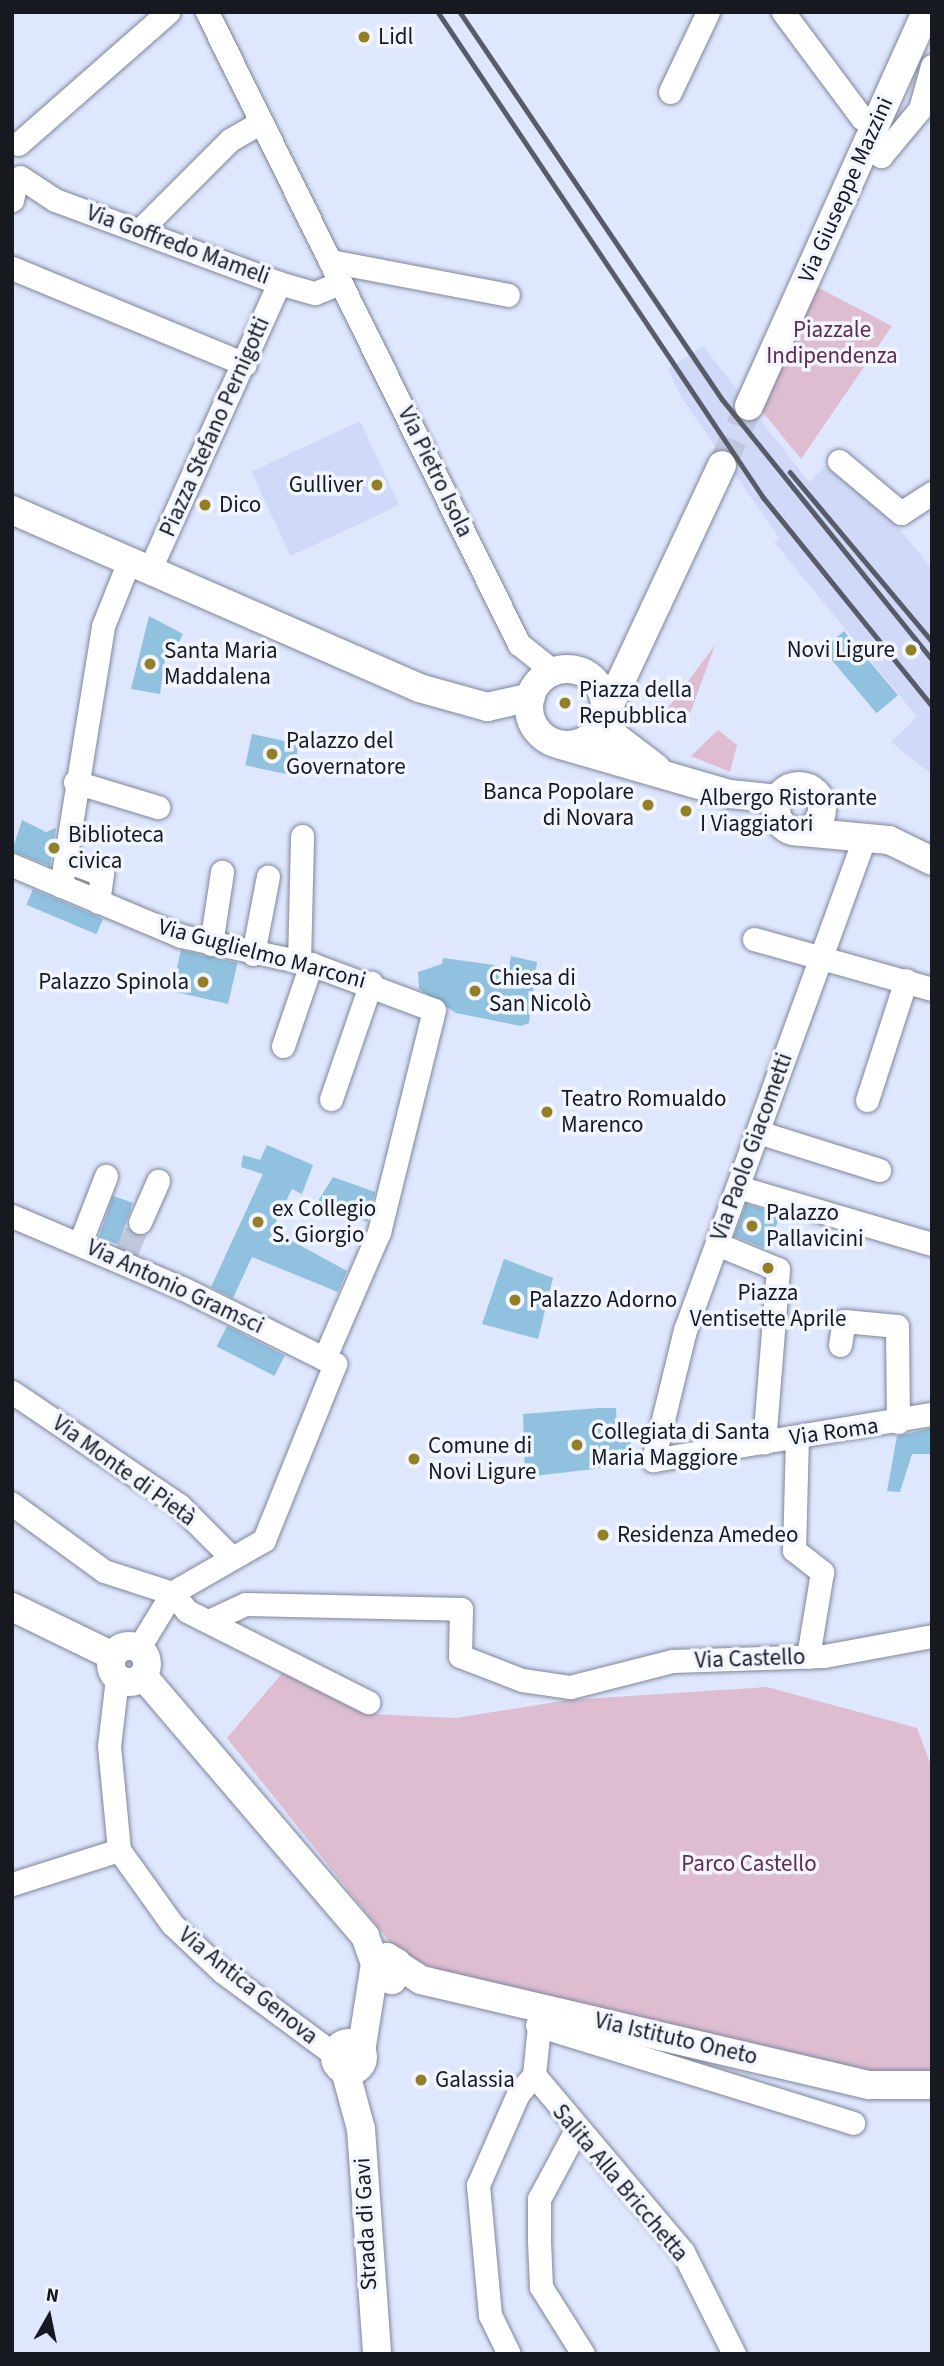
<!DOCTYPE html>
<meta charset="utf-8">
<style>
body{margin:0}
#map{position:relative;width:944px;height:2366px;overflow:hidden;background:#dfe7fe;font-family:"Source Sans 3",sans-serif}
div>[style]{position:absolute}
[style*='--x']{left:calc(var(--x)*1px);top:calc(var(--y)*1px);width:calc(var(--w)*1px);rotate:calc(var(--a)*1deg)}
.built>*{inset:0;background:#d0daf8;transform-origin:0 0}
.green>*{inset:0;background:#debdd1}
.building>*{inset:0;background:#90c1df;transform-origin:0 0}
.minor-tunnel>*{height:23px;margin-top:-11.5px;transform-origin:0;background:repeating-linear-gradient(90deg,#c1c8dd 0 23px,transparent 0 34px)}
.major-tunnel>*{height:28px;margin-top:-14px;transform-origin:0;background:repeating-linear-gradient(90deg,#c1c8dd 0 28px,transparent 0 42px)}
.roads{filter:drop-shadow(0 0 2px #7f869b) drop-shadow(0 0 2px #7f869b)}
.minor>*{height:23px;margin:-11.5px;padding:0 11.5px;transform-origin:11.5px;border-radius:11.5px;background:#fff}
.major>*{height:28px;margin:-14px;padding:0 14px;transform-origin:14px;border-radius:14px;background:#fff}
.major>.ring{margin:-14px;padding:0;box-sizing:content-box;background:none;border:28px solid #fff;border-radius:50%}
.rail>*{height:4.5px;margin:-2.25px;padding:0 2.25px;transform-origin:2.25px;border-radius:2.25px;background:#585c69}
.dots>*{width:19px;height:19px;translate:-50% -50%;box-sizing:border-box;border:4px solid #f1f5fe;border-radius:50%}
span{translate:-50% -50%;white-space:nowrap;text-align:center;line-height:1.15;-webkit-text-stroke:7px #f1f5fe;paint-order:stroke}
.poi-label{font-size:23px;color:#171921}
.left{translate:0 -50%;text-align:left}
.right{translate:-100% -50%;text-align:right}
.street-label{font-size:23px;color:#171921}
.park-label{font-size:23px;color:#622a51}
.frame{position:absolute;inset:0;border:14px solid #171921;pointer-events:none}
.north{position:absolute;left:14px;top:2282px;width:70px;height:70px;-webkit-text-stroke:5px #f1f5fe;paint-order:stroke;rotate:9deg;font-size:19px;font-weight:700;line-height:28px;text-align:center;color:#171921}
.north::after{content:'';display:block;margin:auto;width:24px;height:32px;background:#171921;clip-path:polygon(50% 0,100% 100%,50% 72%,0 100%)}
</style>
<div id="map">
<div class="built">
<div style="clip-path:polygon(703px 346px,809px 482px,826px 465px,894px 522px,932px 569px,932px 775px,891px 742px,917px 717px,774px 542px,780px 539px,681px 397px,668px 369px)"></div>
<div style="left:360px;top:421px;width:93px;height:120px;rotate:65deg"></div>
</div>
<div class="green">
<div style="clip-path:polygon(815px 286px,892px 326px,801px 459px,757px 405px)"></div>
<div style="clip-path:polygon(715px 645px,691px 711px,678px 724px,663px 724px,654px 717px,665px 712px)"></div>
<div style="clip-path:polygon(718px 730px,737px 745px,730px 772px,691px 756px)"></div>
<div style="clip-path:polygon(284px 1671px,370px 1714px,456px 1718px,568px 1700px,767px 1687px,917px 1728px,932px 1768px,932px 2071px,891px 2075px,455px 1976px,400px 1955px,227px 1738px)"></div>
</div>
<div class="building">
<div style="clip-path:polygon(149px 616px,183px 634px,173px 653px,166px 651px,160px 694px,131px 689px)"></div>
<div style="left:844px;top:631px;width:84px;height:28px;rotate:50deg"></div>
<div style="left:252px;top:734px;width:48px;height:32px;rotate:12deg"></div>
<div style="clip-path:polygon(22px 820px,46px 832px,56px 828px,50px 866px,12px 851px)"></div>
<div style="left:33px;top:889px;width:76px;height:17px;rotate:23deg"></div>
<div style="left:181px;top:950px;width:58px;height:42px;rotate:13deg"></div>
<div style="clip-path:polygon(511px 956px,537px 962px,529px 1023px,521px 1026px,456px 1013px,419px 989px,418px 972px,442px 964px,443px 958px,509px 967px)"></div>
<div style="clip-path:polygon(267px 1145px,313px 1165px,302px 1194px,292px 1189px,272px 1230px,347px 1271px,338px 1292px,252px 1257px,233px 1298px,211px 1287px,263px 1174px,241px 1167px,243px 1155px,260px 1160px)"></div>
<div style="clip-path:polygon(333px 1177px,375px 1192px,367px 1222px,318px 1201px)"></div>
<div style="left:113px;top:1196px;width:21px;height:44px;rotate:19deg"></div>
<div style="clip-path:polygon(746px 1204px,780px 1214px,769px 1250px,734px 1236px)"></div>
<div style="clip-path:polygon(504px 1259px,553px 1278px,538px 1339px,482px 1324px)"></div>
<div style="left:227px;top:1326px;width:65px;height:23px;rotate:27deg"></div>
<div style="clip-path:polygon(599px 1408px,616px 1408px,617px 1427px,631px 1442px,627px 1452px,611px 1457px,611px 1467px,525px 1477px,523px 1414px)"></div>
<div style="clip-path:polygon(932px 1428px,932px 1454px,912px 1454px,900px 1492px,887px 1491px,897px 1436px)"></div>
</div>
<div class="minor-tunnel">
<div style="--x:127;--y:1252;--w:33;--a:-67"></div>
</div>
<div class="major-tunnel">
<div style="--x:722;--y:465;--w:65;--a:-65.4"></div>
</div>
<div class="roads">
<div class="minor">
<div style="--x:207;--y:12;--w:705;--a:63.73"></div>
<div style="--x:519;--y:644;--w:45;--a:38.7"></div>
<div style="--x:783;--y:12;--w:132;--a:53.3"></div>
<div style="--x:862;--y:118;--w:15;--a:28"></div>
<div style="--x:670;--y:92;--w:89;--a:-64.6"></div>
<div style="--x:867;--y:142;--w:20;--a:45"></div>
<div style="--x:881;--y:156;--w:61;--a:-50.3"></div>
<div style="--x:920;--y:109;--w:45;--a:-74.4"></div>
<div style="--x:18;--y:144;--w:200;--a:-41.3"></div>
<div style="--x:20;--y:177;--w:42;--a:33.3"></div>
<div style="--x:55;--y:200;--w:239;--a:20.3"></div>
<div style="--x:279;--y:283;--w:37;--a:16"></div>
<div style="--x:315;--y:293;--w:27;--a:-22"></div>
<div style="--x:12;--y:200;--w:19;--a:-78"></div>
<div style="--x:140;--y:230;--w:127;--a:-45"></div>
<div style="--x:230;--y:140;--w:34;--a:-30"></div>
<div style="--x:330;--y:261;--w:181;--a:10.8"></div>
<div style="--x:12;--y:268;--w:252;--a:22.4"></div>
<div style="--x:839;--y:461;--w:81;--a:40"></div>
<div style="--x:901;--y:513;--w:37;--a:-33"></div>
<div style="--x:149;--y:571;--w:316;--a:-65.7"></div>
<div style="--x:75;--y:782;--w:87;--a:16.8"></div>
<div style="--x:864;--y:839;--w:523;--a:110.03"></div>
<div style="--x:685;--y:1330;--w:134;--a:103.8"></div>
<div style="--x:653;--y:1460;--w:283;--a:-9.4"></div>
<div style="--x:66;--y:861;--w:38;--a:20"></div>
<div style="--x:102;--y:874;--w:28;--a:98"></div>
<div style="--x:12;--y:865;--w:183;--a:22.8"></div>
<div style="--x:181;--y:936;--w:133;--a:12.2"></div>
<div style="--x:311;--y:964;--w:131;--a:20.5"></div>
<div style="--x:434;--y:1010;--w:229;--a:103.9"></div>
<div style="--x:379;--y:1232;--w:138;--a:113.4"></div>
<div style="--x:61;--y:886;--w:263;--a:-80.8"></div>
<div style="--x:103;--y:626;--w:70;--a:-68.2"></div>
<div style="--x:754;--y:939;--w:185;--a:15.7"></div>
<div style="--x:211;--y:944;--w:73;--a:-81.3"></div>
<div style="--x:253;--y:954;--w:79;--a:-79.1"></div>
<div style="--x:299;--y:962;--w:126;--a:-88.6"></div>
<div style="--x:283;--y:1046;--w:87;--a:-71.1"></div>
<div style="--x:331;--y:1099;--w:123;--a:-71"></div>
<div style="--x:867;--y:1100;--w:126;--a:-72"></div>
<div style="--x:758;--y:1132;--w:127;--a:17.4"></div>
<div style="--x:738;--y:1187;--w:202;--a:16.4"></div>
<div style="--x:12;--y:1216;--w:185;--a:23"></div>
<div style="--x:182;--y:1288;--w:171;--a:26.4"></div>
<div style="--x:335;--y:1364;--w:190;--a:112"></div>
<div style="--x:264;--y:1540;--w:106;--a:150.1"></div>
<div style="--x:172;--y:1593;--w:71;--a:-162.1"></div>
<div style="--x:104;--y:1571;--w:114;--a:-143.9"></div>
<div style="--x:140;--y:1222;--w:45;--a:-66.3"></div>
<div style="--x:80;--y:1243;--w:72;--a:-68.8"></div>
<div style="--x:717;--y:1244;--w:66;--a:22.3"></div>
<div style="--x:778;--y:1269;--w:174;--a:94.6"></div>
<div style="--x:840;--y:1345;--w:24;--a:-81"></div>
<div style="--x:844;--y:1321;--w:53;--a:5.4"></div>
<div style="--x:897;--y:1326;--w:96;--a:89.4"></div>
<div style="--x:12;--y:1392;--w:202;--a:34.1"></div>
<div style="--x:179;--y:1505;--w:74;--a:45"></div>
<div style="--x:797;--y:1437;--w:113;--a:91.5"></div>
<div style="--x:794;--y:1550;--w:36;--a:38"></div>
<div style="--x:822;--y:1572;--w:86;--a:99.4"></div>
<div style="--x:211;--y:1620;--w:38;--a:-25"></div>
<div style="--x:246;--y:1604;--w:215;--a:1.3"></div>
<div style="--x:461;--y:1609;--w:47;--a:91.2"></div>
<div style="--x:460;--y:1656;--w:66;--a:21.2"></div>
<div style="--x:522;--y:1680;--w:49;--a:8.3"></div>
<div style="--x:570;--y:1687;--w:105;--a:-14.3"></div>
<div style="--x:672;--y:1661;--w:152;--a:-1.9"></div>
<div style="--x:824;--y:1656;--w:110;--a:-10.5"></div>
<div style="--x:138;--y:1649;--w:66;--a:-58.7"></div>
<div style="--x:172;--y:1593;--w:23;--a:50"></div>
<div style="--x:187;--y:1611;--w:203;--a:26.7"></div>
<div style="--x:117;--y:1678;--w:68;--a:96.7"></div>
<div style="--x:109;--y:1746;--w:104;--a:84.5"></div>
<div style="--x:119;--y:1850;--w:91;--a:54.4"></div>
<div style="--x:172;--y:1924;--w:70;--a:43.3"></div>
<div style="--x:223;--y:1972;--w:139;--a:36.5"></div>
<div style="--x:12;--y:1884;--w:112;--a:-17.6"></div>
<div style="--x:541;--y:2007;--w:68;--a:95.9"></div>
<div style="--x:534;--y:2075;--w:231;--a:49.9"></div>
<div style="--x:683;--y:2252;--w:114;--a:63.4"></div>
<div style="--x:537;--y:2025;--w:331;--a:17.2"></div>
<div style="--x:576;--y:2130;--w:78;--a:118.2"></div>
<div style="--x:539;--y:2199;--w:42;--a:90"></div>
<div style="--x:539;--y:2241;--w:46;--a:87.5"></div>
<div style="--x:541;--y:2287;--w:79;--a:57.9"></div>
<div style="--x:509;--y:2354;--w:43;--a:-116"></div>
<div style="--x:490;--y:2315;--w:131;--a:-95.3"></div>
<div style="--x:478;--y:2185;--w:99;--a:-66.3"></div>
<div style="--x:518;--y:2094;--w:25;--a:-50"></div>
</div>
<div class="major">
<div style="--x:749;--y:406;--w:432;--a:-65.8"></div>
<div style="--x:12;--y:510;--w:444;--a:23.6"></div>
<div style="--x:419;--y:688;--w:71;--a:15.6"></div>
<div style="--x:487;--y:707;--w:45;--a:-12.8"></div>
<div class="ring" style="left:529px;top:669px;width:48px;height:48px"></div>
<div style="--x:604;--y:717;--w:278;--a:-64.9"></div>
<div style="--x:600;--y:725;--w:71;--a:37.5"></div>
<div style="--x:561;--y:745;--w:176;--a:16.2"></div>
<div style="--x:730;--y:794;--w:48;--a:5.9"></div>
<div class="ring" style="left:776px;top:786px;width:18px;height:18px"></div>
<div style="--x:803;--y:832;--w:86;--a:5.3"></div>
<div style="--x:889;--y:840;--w:48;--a:26"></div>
<div style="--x:12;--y:1607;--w:112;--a:25.9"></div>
<div class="ring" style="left:111px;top:1646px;width:8px;height:8px"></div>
<div style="--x:143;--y:1676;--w:342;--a:49.5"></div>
<div style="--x:365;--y:1936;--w:30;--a:70"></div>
<div style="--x:398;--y:1965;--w:27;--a:33"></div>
<div style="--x:421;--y:1980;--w:461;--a:13.2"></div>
<div style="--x:870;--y:2085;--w:62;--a:0"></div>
<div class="ring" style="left:335px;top:2043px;width:0;height:0"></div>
<div style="--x:361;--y:2052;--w:89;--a:-81"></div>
<div style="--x:375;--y:1964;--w:14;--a:-30"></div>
<div style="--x:387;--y:1957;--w:12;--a:31"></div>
<div style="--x:397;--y:1963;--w:18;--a:106"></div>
<div style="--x:392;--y:1980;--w:17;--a:-163"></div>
<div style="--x:345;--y:2070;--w:61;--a:74.8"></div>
<div style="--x:361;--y:2129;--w:226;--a:85.9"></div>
</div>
</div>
<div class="rail">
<div style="--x:438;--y:12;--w:584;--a:56.17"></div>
<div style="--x:763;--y:497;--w:269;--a:51"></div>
<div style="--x:460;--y:12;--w:467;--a:55.9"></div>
<div style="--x:722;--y:399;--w:334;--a:51.1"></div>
<div style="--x:790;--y:472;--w:221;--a:50"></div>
</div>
<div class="dots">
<div style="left:364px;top:37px;background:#927f26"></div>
<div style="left:377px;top:485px;background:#927f26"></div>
<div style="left:205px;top:505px;background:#927f26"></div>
<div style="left:911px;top:650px;background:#927f26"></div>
<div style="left:150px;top:664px;background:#927f26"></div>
<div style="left:565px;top:703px;background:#927f26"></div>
<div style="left:272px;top:754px;background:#927f26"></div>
<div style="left:648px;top:805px;background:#927f26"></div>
<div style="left:686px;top:811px;background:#927f26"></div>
<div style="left:54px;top:848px;background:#927f26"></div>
<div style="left:203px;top:982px;background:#927f26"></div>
<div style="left:475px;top:991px;background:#927f26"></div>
<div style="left:547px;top:1112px;background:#927f26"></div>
<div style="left:258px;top:1222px;background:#927f26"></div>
<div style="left:752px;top:1226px;background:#927f26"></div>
<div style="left:768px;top:1268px;background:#927f26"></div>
<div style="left:515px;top:1300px;background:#927f26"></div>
<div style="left:577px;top:1445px;background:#927f26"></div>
<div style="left:414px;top:1459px;background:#927f26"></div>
<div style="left:603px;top:1535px;background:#927f26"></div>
<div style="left:421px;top:2080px;background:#927f26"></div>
</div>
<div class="poi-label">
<span class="left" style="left:378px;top:37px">Lidl</span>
<span class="right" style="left:363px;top:485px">Gulliver</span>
<span class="left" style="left:219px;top:505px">Dico</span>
<span class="right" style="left:895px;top:650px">Novi Ligure</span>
<span class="left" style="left:164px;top:664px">Santa Maria<br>Maddalena</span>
<span class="left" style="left:579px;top:703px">Piazza della<br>Repubblica</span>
<span class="left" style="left:286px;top:754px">Palazzo del<br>Governatore</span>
<span class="right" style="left:634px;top:805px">Banca Popolare<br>di Novara</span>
<span class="left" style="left:700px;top:811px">Albergo Ristorante<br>I Viaggiatori</span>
<span class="left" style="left:68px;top:848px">Biblioteca<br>civica</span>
<span class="left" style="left:489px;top:991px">Chiesa di<br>San Nicolò</span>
<span class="right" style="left:189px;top:982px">Palazzo Spinola</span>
<span class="left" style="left:561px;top:1112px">Teatro Romualdo<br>Marenco</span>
<span class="left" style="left:272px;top:1222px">ex Collegio<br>S. Giorgio</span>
<span class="left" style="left:766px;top:1226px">Palazzo<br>Pallavicini</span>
<span style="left:768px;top:1306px">Piazza<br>Ventisette Aprile</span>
<span class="left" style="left:529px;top:1300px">Palazzo Adorno</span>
<span class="left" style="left:591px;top:1445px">Collegiata di Santa<br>Maria Maggiore</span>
<span class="left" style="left:428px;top:1459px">Comune di<br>Novi Ligure</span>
<span class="left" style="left:617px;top:1535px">Residenza Amedeo</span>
<span class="left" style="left:435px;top:2080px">Galassia</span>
</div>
<div class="street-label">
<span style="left:846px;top:190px;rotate:-66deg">Via Giuseppe Mazzini</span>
<span style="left:178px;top:245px;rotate:20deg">Via Goffredo Mameli</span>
<span style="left:215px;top:427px;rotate:-66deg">Piazza Stefano Pernigotti</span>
<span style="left:435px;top:472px;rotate:64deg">Via Pietro Isola</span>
<span style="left:262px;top:954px;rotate:15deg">Via Guglielmo Marconi</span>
<span style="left:752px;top:1147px;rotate:-70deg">Via Paolo Giacometti</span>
<span style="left:175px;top:1287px;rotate:25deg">Via Antonio Gramsci</span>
<span style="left:834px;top:1432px;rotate:-8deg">Via Roma</span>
<span style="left:124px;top:1471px;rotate:36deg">Via Monte di Pietà</span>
<span style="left:750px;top:1659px;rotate:-2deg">Via Castello</span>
<span style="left:248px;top:1986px;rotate:39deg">Via Antica Genova</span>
<span style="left:676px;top:2039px;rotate:13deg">Via Istituto Oneto</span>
<span style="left:620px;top:2183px;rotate:50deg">Salita Alla Bricchetta</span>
<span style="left:366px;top:2224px;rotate:-93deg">Strada di Gavi</span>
</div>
<div class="park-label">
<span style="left:832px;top:343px">Piazzale<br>Indipendenza</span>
<span style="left:749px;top:1864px">Parco Castello</span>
</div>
<div class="frame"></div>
<div class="north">N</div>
</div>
